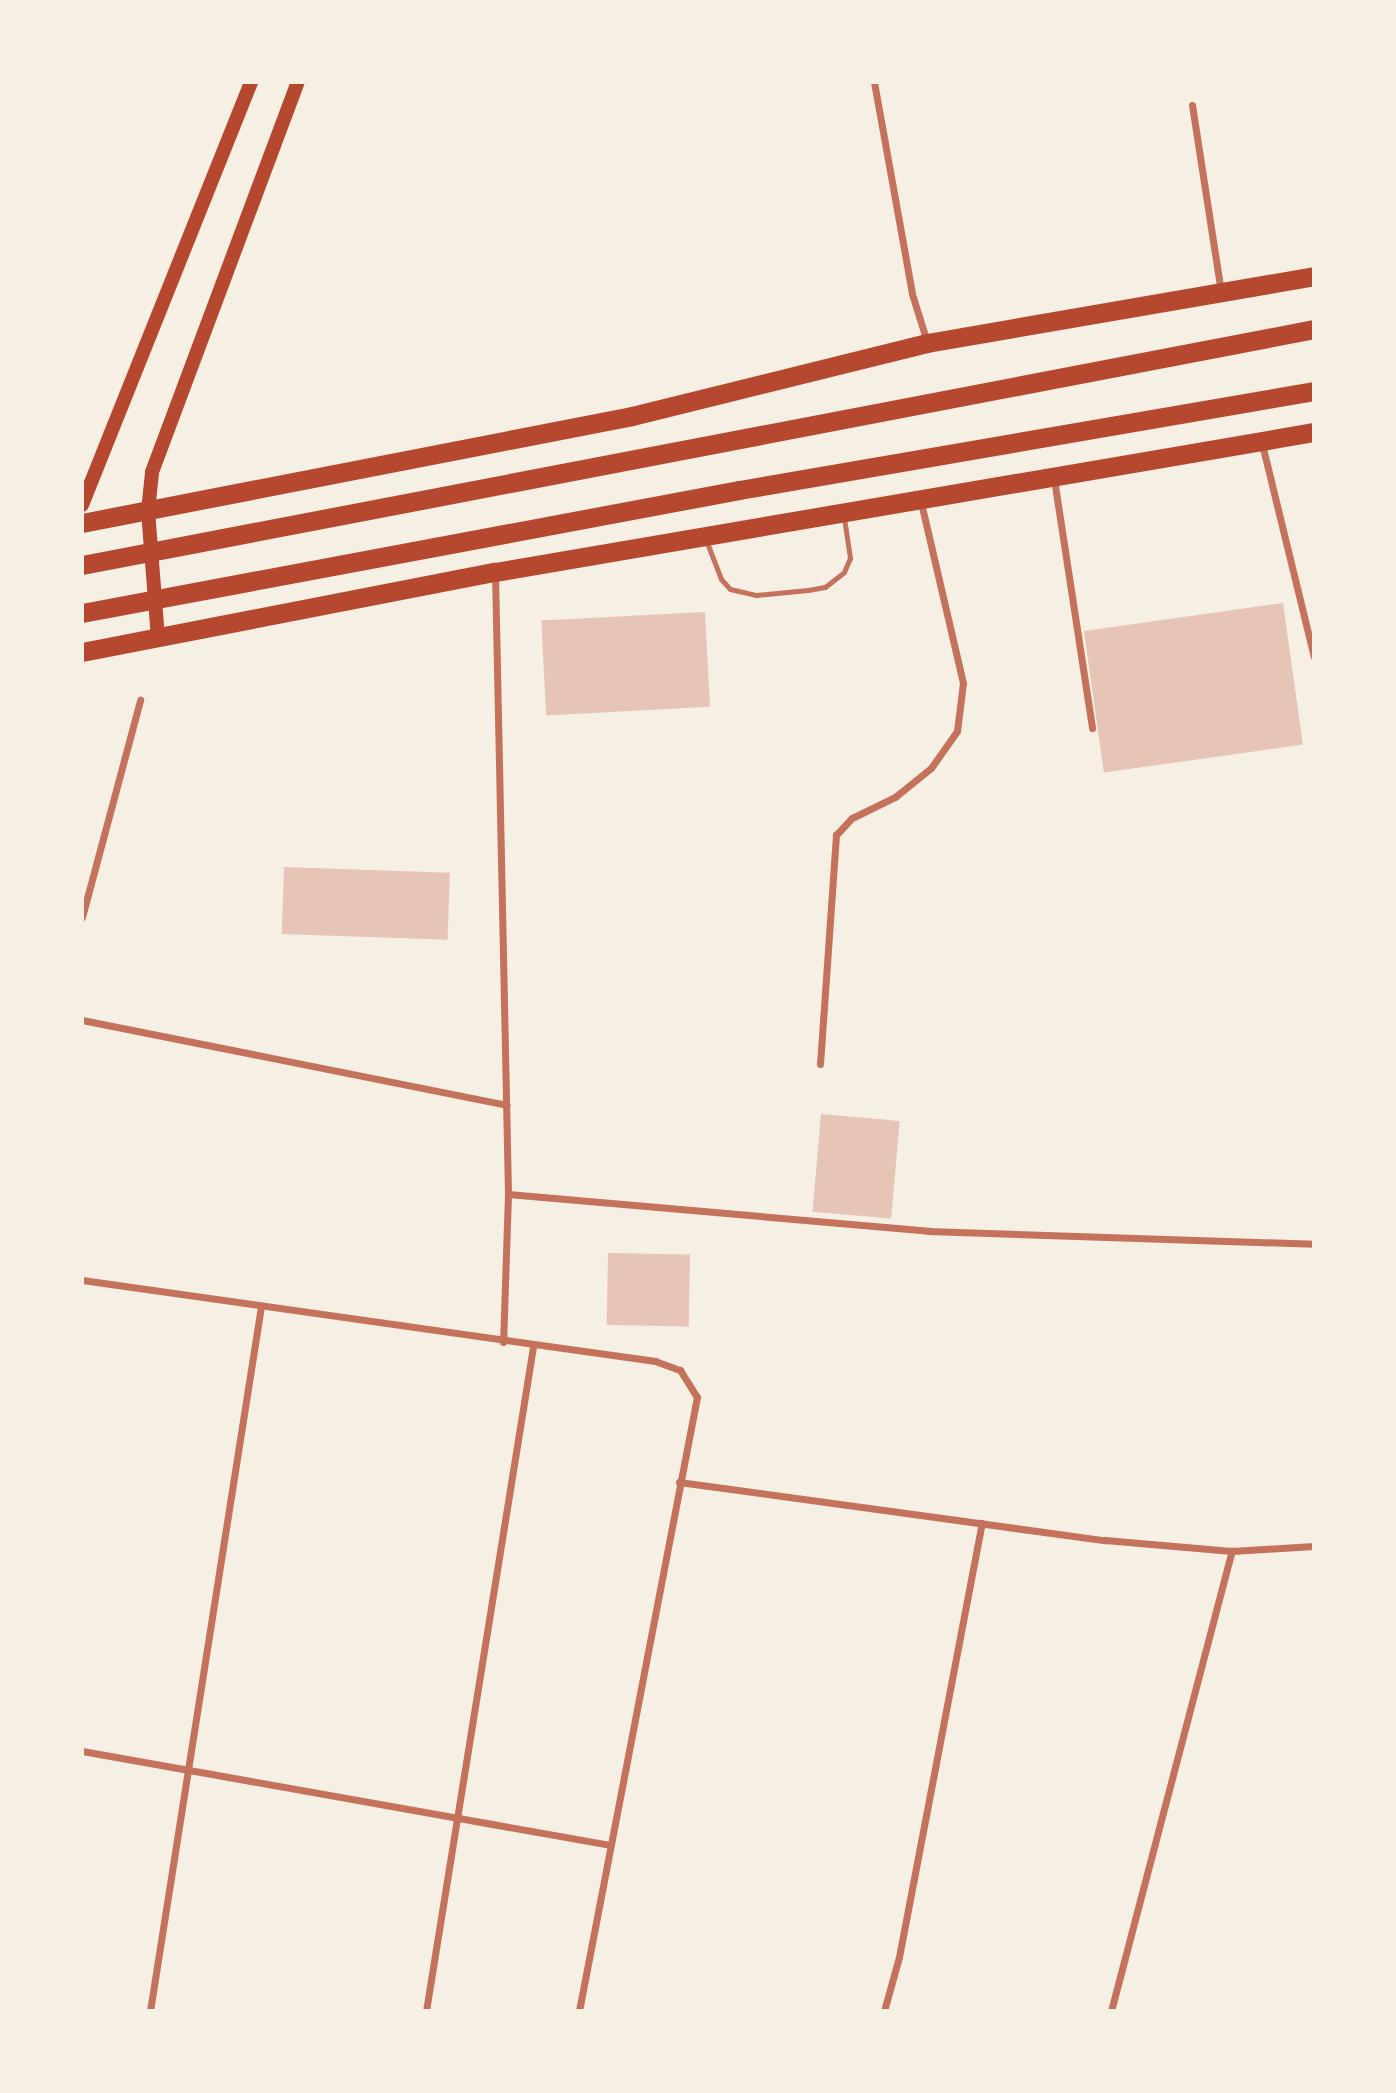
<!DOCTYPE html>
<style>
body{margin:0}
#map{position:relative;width:1396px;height:2093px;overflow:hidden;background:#f6efe4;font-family:"Archivo Narrow",sans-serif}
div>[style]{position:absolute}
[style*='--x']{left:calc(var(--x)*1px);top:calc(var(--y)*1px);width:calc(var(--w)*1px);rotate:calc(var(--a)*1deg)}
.building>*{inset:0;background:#e6c5b7;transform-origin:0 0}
.service>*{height:5px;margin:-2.5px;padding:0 2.5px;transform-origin:2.5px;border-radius:2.5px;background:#c5725c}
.minor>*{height:7px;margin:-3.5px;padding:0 3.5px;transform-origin:3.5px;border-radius:3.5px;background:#c5725c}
.secondary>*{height:14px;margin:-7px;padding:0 7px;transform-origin:7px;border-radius:7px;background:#b5482f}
.trunk>*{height:19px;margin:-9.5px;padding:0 9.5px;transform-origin:9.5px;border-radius:9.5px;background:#b5482f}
span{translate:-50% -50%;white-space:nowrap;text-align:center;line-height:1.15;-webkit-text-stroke:7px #f6efe4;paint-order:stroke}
.frame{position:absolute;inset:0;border:84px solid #f6efe4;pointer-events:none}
</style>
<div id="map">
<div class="building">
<div style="left:1283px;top:603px;width:143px;height:201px;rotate:82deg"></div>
<div style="left:705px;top:612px;width:95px;height:164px;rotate:87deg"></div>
<div style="left:284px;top:867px;width:166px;height:67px;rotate:2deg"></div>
<div style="left:821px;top:1114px;width:79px;height:98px;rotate:5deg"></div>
<div style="left:608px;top:1253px;width:82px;height:72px;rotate:1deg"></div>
</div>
<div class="service">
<div style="--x:706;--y:540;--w:42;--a:69"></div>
<div style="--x:721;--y:579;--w:13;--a:48"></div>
<div style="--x:730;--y:589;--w:27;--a:13"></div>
<div style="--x:756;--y:595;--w:52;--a:-5.5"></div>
<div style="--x:808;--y:590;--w:17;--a:-10"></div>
<div style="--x:825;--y:587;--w:24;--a:-38"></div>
<div style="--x:844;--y:572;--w:15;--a:-67"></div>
<div style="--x:850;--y:558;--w:40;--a:-98.5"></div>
</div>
<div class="minor">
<div style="--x:874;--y:82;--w:215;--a:79.8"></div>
<div style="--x:912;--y:294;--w:50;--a:72.6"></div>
<div style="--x:1192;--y:105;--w:189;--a:81.2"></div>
<div style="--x:1262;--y:444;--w:219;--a:76.3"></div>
<div style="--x:1054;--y:479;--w:252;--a:81.3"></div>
<div style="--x:495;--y:573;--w:621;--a:88.8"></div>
<div style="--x:508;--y:1194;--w:148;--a:91.9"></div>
<div style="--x:82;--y:917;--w:225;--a:-75"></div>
<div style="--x:82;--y:1020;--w:433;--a:11.3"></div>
<div style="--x:820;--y:1064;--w:230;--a:-86"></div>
<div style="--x:836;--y:835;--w:23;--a:-47"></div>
<div style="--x:852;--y:818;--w:48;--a:-26"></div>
<div style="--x:895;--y:797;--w:46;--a:-38.9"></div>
<div style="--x:931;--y:768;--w:45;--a:-54.9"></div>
<div style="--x:957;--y:731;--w:48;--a:-82.9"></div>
<div style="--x:963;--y:683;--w:186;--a:-103.1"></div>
<div style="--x:508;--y:1194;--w:422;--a:5"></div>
<div style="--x:928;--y:1231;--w:386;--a:1.9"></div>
<div style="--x:82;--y:1280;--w:579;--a:8.05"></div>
<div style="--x:655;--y:1361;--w:27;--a:20"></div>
<div style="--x:680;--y:1370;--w:32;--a:58"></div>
<div style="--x:697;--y:1397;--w:625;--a:100.88"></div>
<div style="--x:679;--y:1482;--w:430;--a:7.8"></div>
<div style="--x:1105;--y:1540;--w:127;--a:5"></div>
<div style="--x:1232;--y:1551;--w:82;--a:-3.5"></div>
<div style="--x:82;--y:1751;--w:536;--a:10.09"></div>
<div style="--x:150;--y:2011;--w:714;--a:-81.05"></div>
<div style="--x:426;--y:2011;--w:673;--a:-80.85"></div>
<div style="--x:884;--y:2011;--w:56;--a:-74.5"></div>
<div style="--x:899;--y:1957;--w:442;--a:-79.2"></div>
<div style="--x:1111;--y:2011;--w:476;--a:-75.3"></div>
</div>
<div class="secondary">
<div style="--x:82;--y:505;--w:456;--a:-68.2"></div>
<div style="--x:158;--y:638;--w:127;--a:-94.5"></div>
<div style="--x:148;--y:511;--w:39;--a:-84"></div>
<div style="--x:152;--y:472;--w:416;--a:-69.5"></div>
</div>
<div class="trunk">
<div style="--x:82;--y:523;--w:560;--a:-11.01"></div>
<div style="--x:632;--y:416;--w:304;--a:-13.9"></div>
<div style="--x:927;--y:343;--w:393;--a:-9.8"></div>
<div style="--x:82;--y:565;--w:1254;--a:-10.84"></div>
<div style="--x:82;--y:613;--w:668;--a:-10.6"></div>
<div style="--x:739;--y:490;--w:583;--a:-9.77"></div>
<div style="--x:82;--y:652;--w:421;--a:-11"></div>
<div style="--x:495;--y:572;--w:831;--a:-9.7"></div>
</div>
<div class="frame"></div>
</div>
